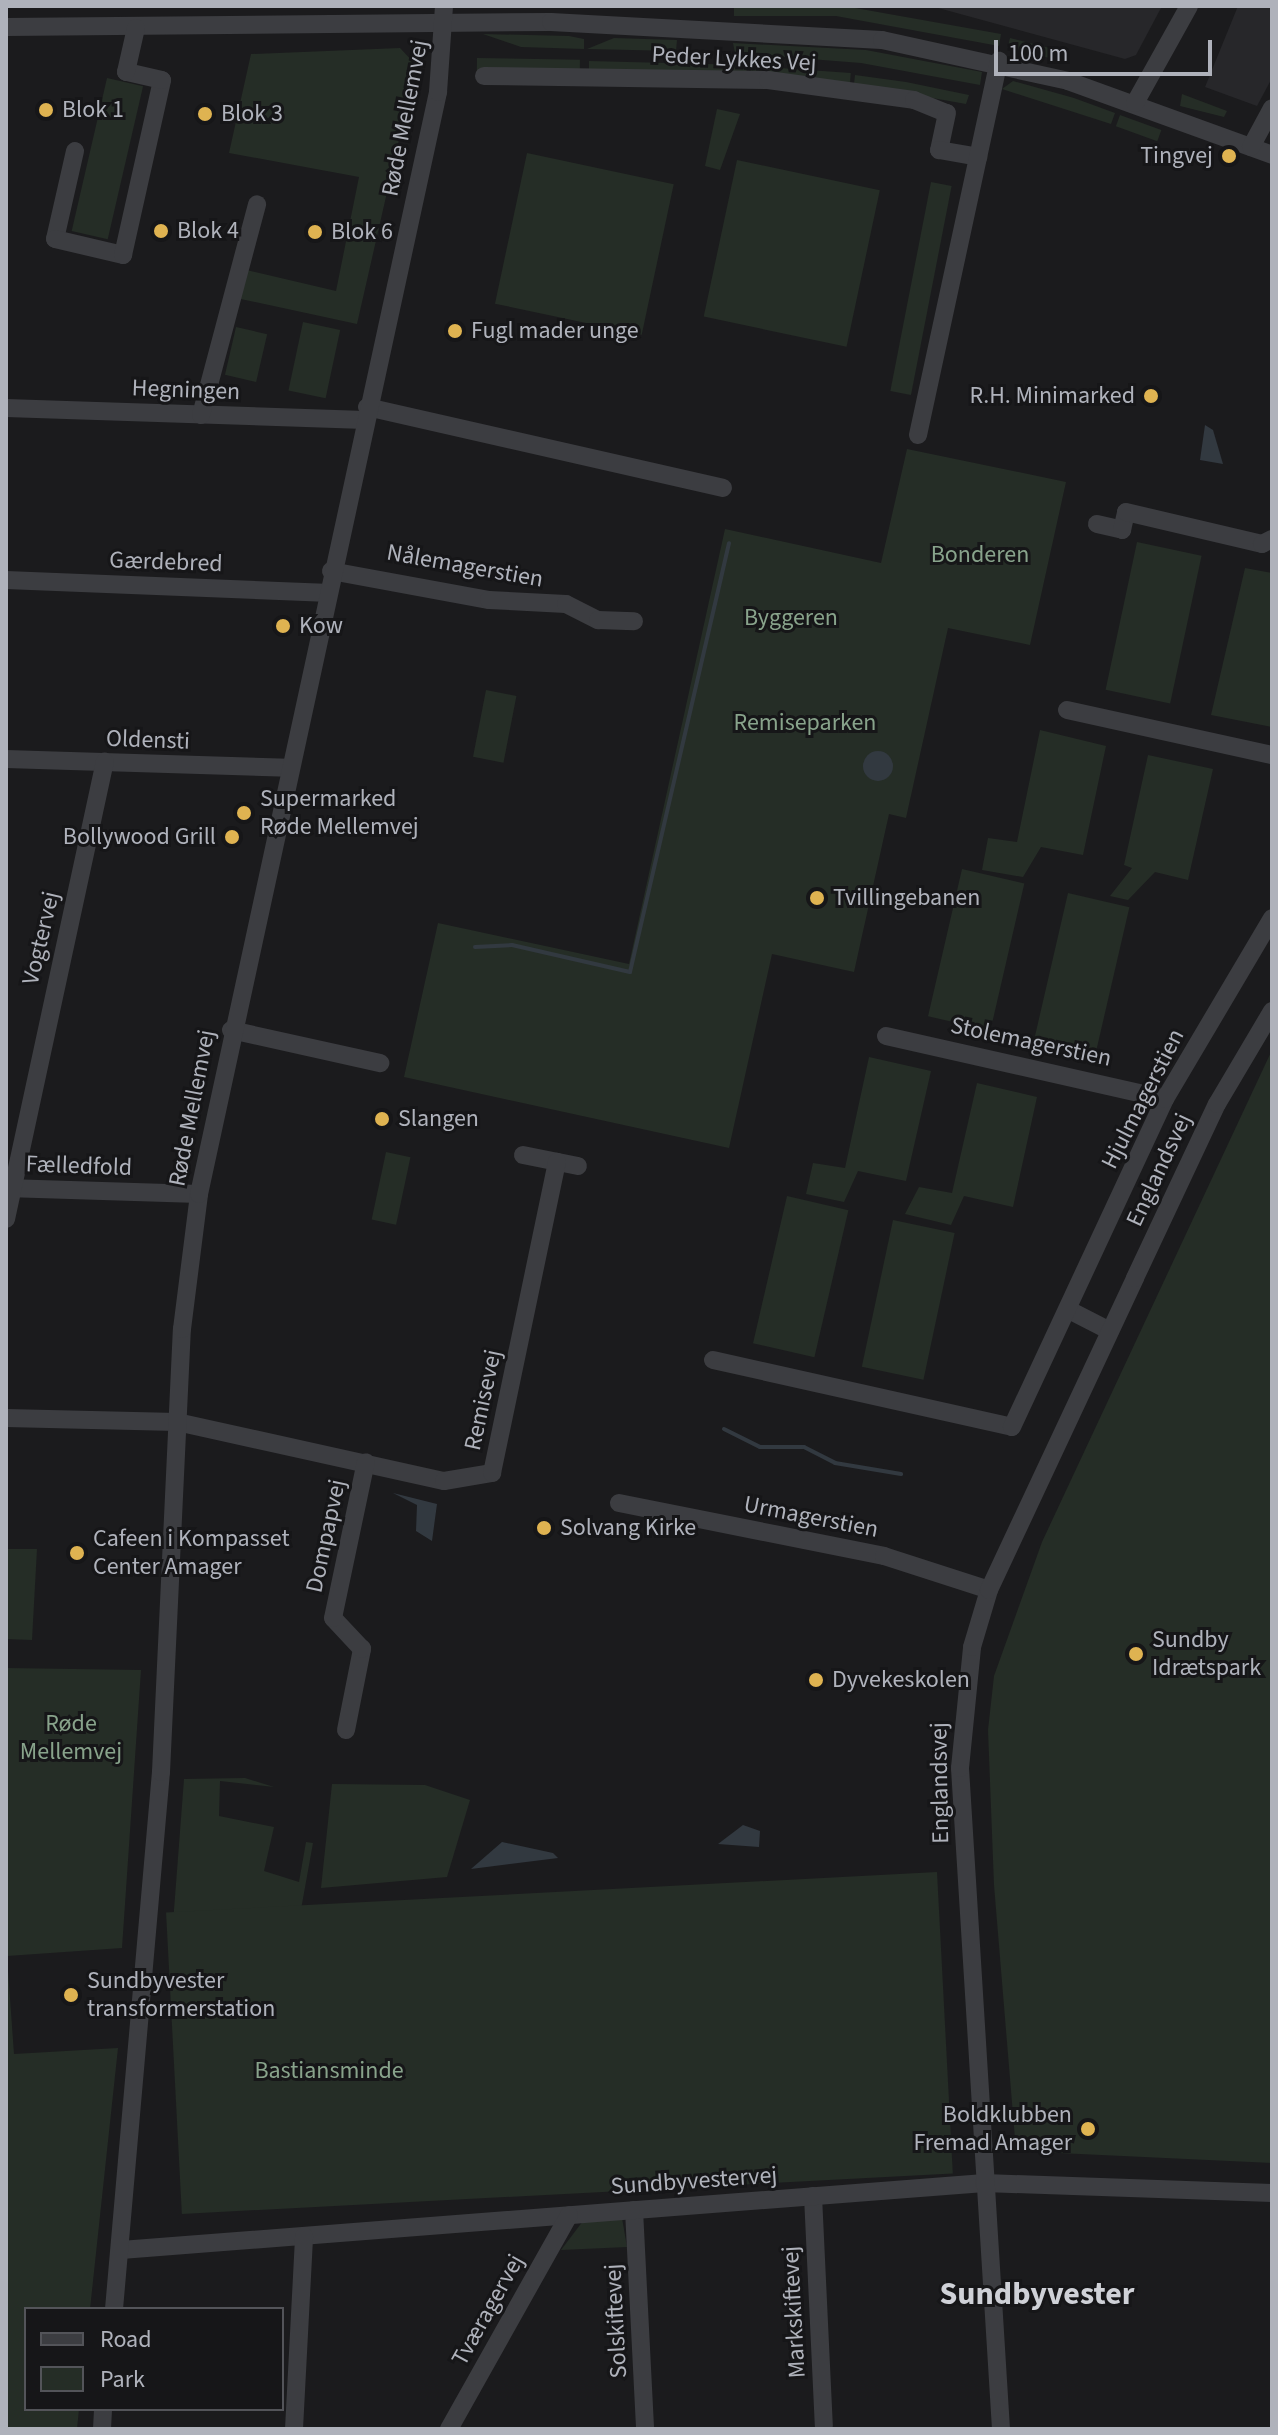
<!DOCTYPE html>
<meta charset="utf-8">
<style>
body{margin:0}
#map{position:relative;width:1278px;height:2435px;overflow:hidden;background:#1b1b1d;font-family:"Source Sans 3",sans-serif}
div>[style]{position:absolute}
[style*='--x']{left:calc(var(--x)*1px);top:calc(var(--y)*1px);width:calc(var(--w)*1px);rotate:calc(var(--a)*1deg)}
.built>*{inset:0;background:#27272a}
.green>*{inset:0;background:#252d26;transform-origin:0 0}
.water>*{inset:0;background:#323940}
.round{border-radius:50%}
.stream>*{height:4px;margin:-2px;padding:0 2px;transform-origin:2px;border-radius:2px;background:#323940}
.minor>*{height:18px;margin:-9px;padding:0 9px;transform-origin:9px;border-radius:9px;background:#3c3d41}
.dots>*{width:22px;height:22px;translate:-50% -50%;box-sizing:border-box;border:4px solid #161618;border-radius:50%}
span{translate:-50% -50%;white-space:nowrap;text-align:center;line-height:1.15;-webkit-text-stroke:6px #161618;paint-order:stroke}
.street-label{font-size:24px;color:#afb2bb}
.poi-label{font-size:24px;color:#afb2bb}
.left{translate:0 -50%;text-align:left}
.right{translate:-100% -50%;text-align:right}
.park-label{font-size:24px;color:#88a38b}
.district-label{font-size:32px;color:#cfd1d7;font-weight:700}
.frame{position:absolute;inset:0;border:8px solid #afb2bb;pointer-events:none}
.legend{position:absolute;left:24px;top:2307px;width:260px;height:104px;box-sizing:border-box;background:#161618;border:2px solid #535459;margin:0;padding:10px 14px;list-style:none;font-size:24px;color:#afb2bb}
.legend li{display:flex;align-items:center;gap:16px;height:40px}
.legend b{width:40px;border:2px solid #535459}
.scale{position:absolute;left:994px;top:40px;width:218px;height:36px;box-sizing:border-box;border:4px solid #afb2bb;border-top:0;padding-left:10px;font-size:24px;line-height:28px;white-space:nowrap;color:#afb2bb;-webkit-text-stroke:6px #161618;paint-order:stroke}
</style>
<div id="map">
<div class="built">
<div style="clip-path:polygon(931px 6px,1162px 6px,1136px 55px,1125px 59px)"></div>
<div style="clip-path:polygon(1238px 6px,1272px 6px,1272px 78px,1257px 106px,1205px 87px)"></div>
</div>
<div class="green">
<div style="clip-path:polygon(734px 6px,844px 6px,1001px 34px,999px 46px,836px 16px,734px 16px)"></div>
<div style="clip-path:polygon(483px 34px,569px 36px,584px 39px,584px 49px,521px 47px)"></div>
<div style="clip-path:polygon(614px 38px,677px 40px,676px 51px,587px 49px)"></div>
<div style="left:1010px;top:38px;width:44px;height:10px;rotate:14deg"></div>
<div style="clip-path:polygon(733px 43px,866px 50px,982px 72px,980px 85px,861px 63px,735px 53px)"></div>
<div style="clip-path:polygon(400px 48px,416px 65px,357px 324px,236px 298px,242px 269px,336px 291px,359px 177px,229px 153px,251px 54px)"></div>
<div style="left:477px;top:58px;width:103px;height:17px;rotate:1deg"></div>
<div style="clip-path:polygon(589px 61px,746px 65px,747px 76px,589px 70px)"></div>
<div style="left:751px;top:66px;width:100px;height:10px;rotate:4deg"></div>
<div style="clip-path:polygon(855px 75px,906px 82px,969px 95px,966px 104px,854px 84px)"></div>
<div style="left:107px;top:78px;width:37px;height:157px;rotate:13deg"></div>
<div style="clip-path:polygon(1013px 81px,1074px 98px,1115px 113px,1111px 124px,1002px 89px)"></div>
<div style="clip-path:polygon(1182px 94px,1227px 111px,1224px 117px,1180px 106px)"></div>
<div style="clip-path:polygon(717px 109px,740px 114px,720px 170px,705px 166px)"></div>
<div style="left:1120px;top:115px;width:44px;height:12px;rotate:20deg"></div>
<div style="left:527px;top:153px;width:150px;height:154px;rotate:12deg"></div>
<div style="left:737px;top:160px;width:146px;height:160px;rotate:12deg"></div>
<div style="left:931px;top:182px;width:21px;height:213px;rotate:11deg"></div>
<div style="left:303px;top:322px;width:38px;height:70px;rotate:12deg"></div>
<div style="left:236px;top:327px;width:32px;height:49px;rotate:13deg"></div>
<div style="clip-path:polygon(907px 449px,1066px 482px,1030px 645px,948px 628px,906px 818px,889px 814px,854px 972px,772px 954px,729px 1148px,404px 1077px,438px 923px,629px 964px,725px 529px,881px 563px)"></div>
<div style="left:1137px;top:542px;width:66px;height:151px;rotate:12deg"></div>
<div style="clip-path:polygon(1245px 568px,1272px 573px,1272px 727px,1211px 715px)"></div>
<div style="left:486px;top:690px;width:31px;height:68px;rotate:11deg"></div>
<div style="clip-path:polygon(1040px 730px,1106px 746px,1083px 855px,1041px 847px,1023px 877px,982px 870px,988px 838px,1017px 842px)"></div>
<div style="clip-path:polygon(1148px 755px,1213px 769px,1188px 880px,1155px 872px,1128px 900px,1110px 896px,1132px 868px,1124px 865px)"></div>
<div style="left:962px;top:869px;width:64px;height:151px;rotate:13deg"></div>
<div style="left:1068px;top:893px;width:63px;height:151px;rotate:13deg"></div>
<div style="clip-path:polygon(1272px 1050px,1272px 2163px,1016px 2151px,994px 1885px,988px 1730px,994px 1676px,1042px 1542px)"></div>
<div style="clip-path:polygon(869px 1057px,931px 1071px,906px 1181px,858px 1171px,844px 1202px,806px 1194px,813px 1163px,845px 1168px)"></div>
<div style="clip-path:polygon(977px 1083px,1037px 1097px,1013px 1207px,964px 1196px,951px 1225px,905px 1214px,919px 1187px,952px 1193px)"></div>
<div style="left:386px;top:1152px;width:25px;height:69px;rotate:12deg"></div>
<div style="left:787px;top:1196px;width:63px;height:151px;rotate:13deg"></div>
<div style="left:893px;top:1220px;width:63px;height:150px;rotate:12deg"></div>
<div style="clip-path:polygon(6px 1549px,37px 1549px,32px 1640px,6px 1639px)"></div>
<div style="clip-path:polygon(6px 1668px,141px 1670px,122px 1948px,7px 1956px,14px 2054px,118px 2048px,90px 2309px,26px 2309px,26px 2409px,79px 2409px,77px 2429px,6px 2429px)"></div>
<div style="clip-path:polygon(245px 1778px,274px 1787px,220px 1781px,219px 1816px,274px 1827px,264px 1871px,299px 1882px,306px 1842px,313px 1843px,300px 1915px,173px 1923px,184px 1779px)"></div>
<div style="clip-path:polygon(332px 1784px,425px 1785px,470px 1800px,447px 1877px,321px 1888px)"></div>
<div style="left:937px;top:1872px;width:302px;height:772px;rotate:87deg"></div>
<div style="clip-path:polygon(622px 2218px,627px 2247px,561px 2250px,583px 2221px)"></div>
</div>
<div class="water">
<div style="clip-path:polygon(1205px 425px,1213px 430px,1223px 464px,1200px 460px)"></div>
<div class="round" style="left:863px;top:751px;width:30px;height:30px"></div>
<div style="clip-path:polygon(393px 1493px,437px 1504px,432px 1541px,416px 1531px,417px 1505px)"></div>
<div style="clip-path:polygon(743px 1825px,760px 1831px,759px 1847px,718px 1844px)"></div>
<div style="clip-path:polygon(502px 1842px,553px 1853px,558px 1858px,471px 1869px)"></div>
</div>
<div class="stream">
<div style="--x:475;--y:947;--w:37;--a:-3"></div>
<div style="--x:512;--y:945;--w:121;--a:12.9"></div>
<div style="--x:630;--y:972;--w:440;--a:-77"></div>
<div style="--x:724;--y:1429;--w:40;--a:26.6"></div>
<div style="--x:760;--y:1447;--w:44;--a:0"></div>
<div style="--x:804;--y:1447;--w:35;--a:27"></div>
<div style="--x:835;--y:1463;--w:67;--a:9.5"></div>
</div>
<div class="minor">
<div style="--x:6;--y:27;--w:545;--a:-0.53"></div>
<div style="--x:551;--y:22;--w:331;--a:3.1"></div>
<div style="--x:882;--y:40;--w:190;--a:12.4"></div>
<div style="--x:1068;--y:81;--w:217;--a:19.9"></div>
<div style="--x:484;--y:76;--w:284;--a:0.8"></div>
<div style="--x:768;--y:80;--w:147;--a:7.8"></div>
<div style="--x:914;--y:100;--w:35;--a:22"></div>
<div style="--x:947;--y:113;--w:38;--a:102"></div>
<div style="--x:939;--y:150;--w:40;--a:10"></div>
<div style="--x:1135;--y:103;--w:111;--a:-60.9"></div>
<div style="--x:1251;--y:147;--w:44;--a:-61.7"></div>
<div style="--x:75;--y:151;--w:90;--a:102.8"></div>
<div style="--x:55;--y:239;--w:70;--a:13.2"></div>
<div style="--x:123;--y:255;--w:179;--a:-77.4"></div>
<div style="--x:162;--y:80;--w:37;--a:-167"></div>
<div style="--x:126;--y:72;--w:45;--a:-77.2"></div>
<div style="--x:367;--y:407;--w:365;--a:12.8"></div>
<div style="--x:6;--y:408;--w:359;--a:1.9"></div>
<div style="--x:201;--y:415;--w:218;--a:-75.1"></div>
<div style="--x:918;--y:435;--w:383;--a:-77.8"></div>
<div style="--x:1097;--y:524;--w:26;--a:13"></div>
<div style="--x:1122;--y:530;--w:18;--a:-77"></div>
<div style="--x:1126;--y:512;--w:140;--a:13.2"></div>
<div style="--x:1262;--y:544;--w:11;--a:-27"></div>
<div style="--x:331;--y:571;--w:161;--a:10.4"></div>
<div style="--x:489;--y:600;--w:77;--a:3"></div>
<div style="--x:566;--y:604;--w:36;--a:27"></div>
<div style="--x:598;--y:620;--w:36;--a:2"></div>
<div style="--x:6;--y:580;--w:318;--a:2.3"></div>
<div style="--x:1067;--y:710;--w:210;--a:12.4"></div>
<div style="--x:6;--y:759;--w:282;--a:1.8"></div>
<div style="--x:231;--y:1030;--w:153;--a:12.5"></div>
<div style="--x:886;--y:1036;--w:286;--a:12.7"></div>
<div style="--x:523;--y:1155;--w:56;--a:11.3"></div>
<div style="--x:6;--y:1188;--w:193;--a:1.8"></div>
<div style="--x:6;--y:1219;--w:468;--a:-77.8"></div>
<div style="--x:1069;--y:1310;--w:46;--a:27.1"></div>
<div style="--x:713;--y:1360;--w:306;--a:12.6"></div>
<div style="--x:1012;--y:1427;--w:362;--a:-65"></div>
<div style="--x:1165;--y:1099;--w:210;--a:-59.4"></div>
<div style="--x:6;--y:1418;--w:171;--a:1.3"></div>
<div style="--x:177;--y:1422;--w:273;--a:12.5"></div>
<div style="--x:444;--y:1481;--w:49;--a:-9.5"></div>
<div style="--x:492;--y:1473;--w:318;--a:-78.2"></div>
<div style="--x:619;--y:1503;--w:270;--a:11.3"></div>
<div style="--x:884;--y:1556;--w:110;--a:17.9"></div>
<div style="--x:346;--y:1730;--w:83;--a:-78.8"></div>
<div style="--x:362;--y:1649;--w:42;--a:-133.1"></div>
<div style="--x:333;--y:1618;--w:159;--a:-78.1"></div>
<div style="--x:813;--y:2196;--w:230;--a:87.3"></div>
<div style="--x:634;--y:2210;--w:219;--a:87.1"></div>
<div style="--x:121;--y:2250;--w:866;--a:-4.44"></div>
<div style="--x:984;--y:2183;--w:288;--a:2"></div>
<div style="--x:114;--y:2309;--w:539;--a:-85"></div>
<div style="--x:161;--y:1772;--w:443;--a:-87.3"></div>
<div style="--x:182;--y:1329;--w:136;--a:-82.8"></div>
<div style="--x:199;--y:1194;--w:1128;--a:-77.76"></div>
<div style="--x:438;--y:92;--w:86;--a:-86"></div>
<div style="--x:102;--y:2429;--w:20;--a:-87"></div>
<div style="--x:294;--y:2429;--w:193;--a:-87"></div>
<div style="--x:449;--y:2429;--w:245;--a:-60.7"></div>
<div style="--x:1001;--y:2429;--w:662;--a:-93.55"></div>
<div style="--x:960;--y:1768;--w:122;--a:-84.3"></div>
<div style="--x:972;--y:1647;--w:59;--a:-73.4"></div>
<div style="--x:989;--y:1590;--w:344;--a:-64.9"></div>
<div style="--x:1135;--y:1278;--w:192;--a:-64.8"></div>
<div style="--x:1217;--y:1104;--w:108;--a:-59.4"></div>
</div>
<div class="dots">
<div style="left:46px;top:110px;background:#dfb351"></div>
<div style="left:205px;top:114px;background:#dfb351"></div>
<div style="left:1229px;top:156px;background:#dfb351"></div>
<div style="left:161px;top:231px;background:#dfb351"></div>
<div style="left:315px;top:232px;background:#dfb351"></div>
<div style="left:455px;top:331px;background:#dfb351"></div>
<div style="left:1151px;top:396px;background:#dfb351"></div>
<div style="left:283px;top:626px;background:#dfb351"></div>
<div style="left:244px;top:813px;background:#dfb351"></div>
<div style="left:232px;top:837px;background:#dfb351"></div>
<div style="left:817px;top:898px;background:#dfb351"></div>
<div style="left:382px;top:1119px;background:#dfb351"></div>
<div style="left:544px;top:1528px;background:#dfb351"></div>
<div style="left:77px;top:1553px;background:#dfb351"></div>
<div style="left:1136px;top:1654px;background:#dfb351"></div>
<div style="left:816px;top:1680px;background:#dfb351"></div>
<div style="left:71px;top:1995px;background:#dfb351"></div>
<div style="left:1088px;top:2129px;background:#dfb351"></div>
</div>
<div class="street-label">
<span style="left:734px;top:59px;rotate:3deg">Peder Lykkes Vej</span>
<span style="left:405px;top:118px;rotate:-79deg">Røde Mellemvej</span>
<span style="left:186px;top:390px;rotate:2deg">Hegningen</span>
<span style="left:166px;top:562px;rotate:2deg">Gærdebred</span>
<span style="left:465px;top:566px;rotate:10deg">Nålemagerstien</span>
<span style="left:148px;top:740px;rotate:2deg">Oldensti</span>
<span style="left:41px;top:938px;rotate:-77deg">Vogtervej</span>
<span style="left:1031px;top:1042px;rotate:12deg">Stolemagerstien</span>
<span style="left:1143px;top:1099px;rotate:-63deg">Hjulmagerstien</span>
<span style="left:192px;top:1108px;rotate:-79deg">Røde Mellemvej</span>
<span style="left:79px;top:1166px;rotate:2deg">Fælledfold</span>
<span style="left:1159px;top:1170px;rotate:-65deg">Englandsvej</span>
<span style="left:483px;top:1400px;rotate:-78deg">Remisevej</span>
<span style="left:811px;top:1517px;rotate:11deg">Urmagerstien</span>
<span style="left:326px;top:1536px;rotate:-78deg">Dompapvej</span>
<span style="left:940px;top:1783px;rotate:-91deg">Englandsvej</span>
<span style="left:694px;top:2181px;rotate:-4deg">Sundbyvestervej</span>
<span style="left:488px;top:2310px;rotate:-61deg">Tværagervej</span>
<span style="left:794px;top:2312px;rotate:-93deg">Markskiftevej</span>
<span style="left:616px;top:2321px;rotate:-93deg">Solskiftevej</span>
</div>
<div class="poi-label">
<span class="left" style="left:62px;top:110px">Blok 1</span>
<span class="left" style="left:221px;top:114px">Blok 3</span>
<span class="right" style="left:1213px;top:156px">Tingvej</span>
<span class="left" style="left:177px;top:231px">Blok 4</span>
<span class="left" style="left:331px;top:232px">Blok 6</span>
<span class="left" style="left:471px;top:331px">Fugl mader unge</span>
<span class="right" style="left:1135px;top:396px">R.H. Minimarked</span>
<span class="left" style="left:299px;top:626px">Kow</span>
<span class="left" style="left:260px;top:813px">Supermarked<br>Røde Mellemvej</span>
<span class="right" style="left:216px;top:837px">Bollywood Grill</span>
<span class="left" style="left:833px;top:898px">Tvillingebanen</span>
<span class="left" style="left:398px;top:1119px">Slangen</span>
<span class="left" style="left:560px;top:1528px">Solvang Kirke</span>
<span class="left" style="left:93px;top:1553px">Cafeen i Kompasset<br>Center Amager</span>
<span class="left" style="left:1152px;top:1654px">Sundby<br>Idrætspark</span>
<span class="left" style="left:832px;top:1680px">Dyvekeskolen</span>
<span class="left" style="left:87px;top:1995px">Sundbyvester<br>transformerstation</span>
<span class="right" style="left:1072px;top:2129px">Boldklubben<br>Fremad Amager</span>
</div>
<div class="park-label">
<span style="left:980px;top:555px">Bonderen</span>
<span style="left:791px;top:618px">Byggeren</span>
<span style="left:805px;top:723px">Remiseparken</span>
<span style="left:71px;top:1738px">Røde<br>Mellemvej</span>
<span style="left:329px;top:2071px">Bastiansminde</span>
</div>
<div class="district-label">
<span style="left:1037px;top:2294px">Sundbyvester</span>
</div>
<div class="frame"></div>
<ul class="legend">
<li><b style="height:10px;background:#3c3d41"></b>Road</li>
<li><b style="height:22px;background:#252d26"></b>Park</li>
</ul>
<div class="scale">100 m</div>
</div>
